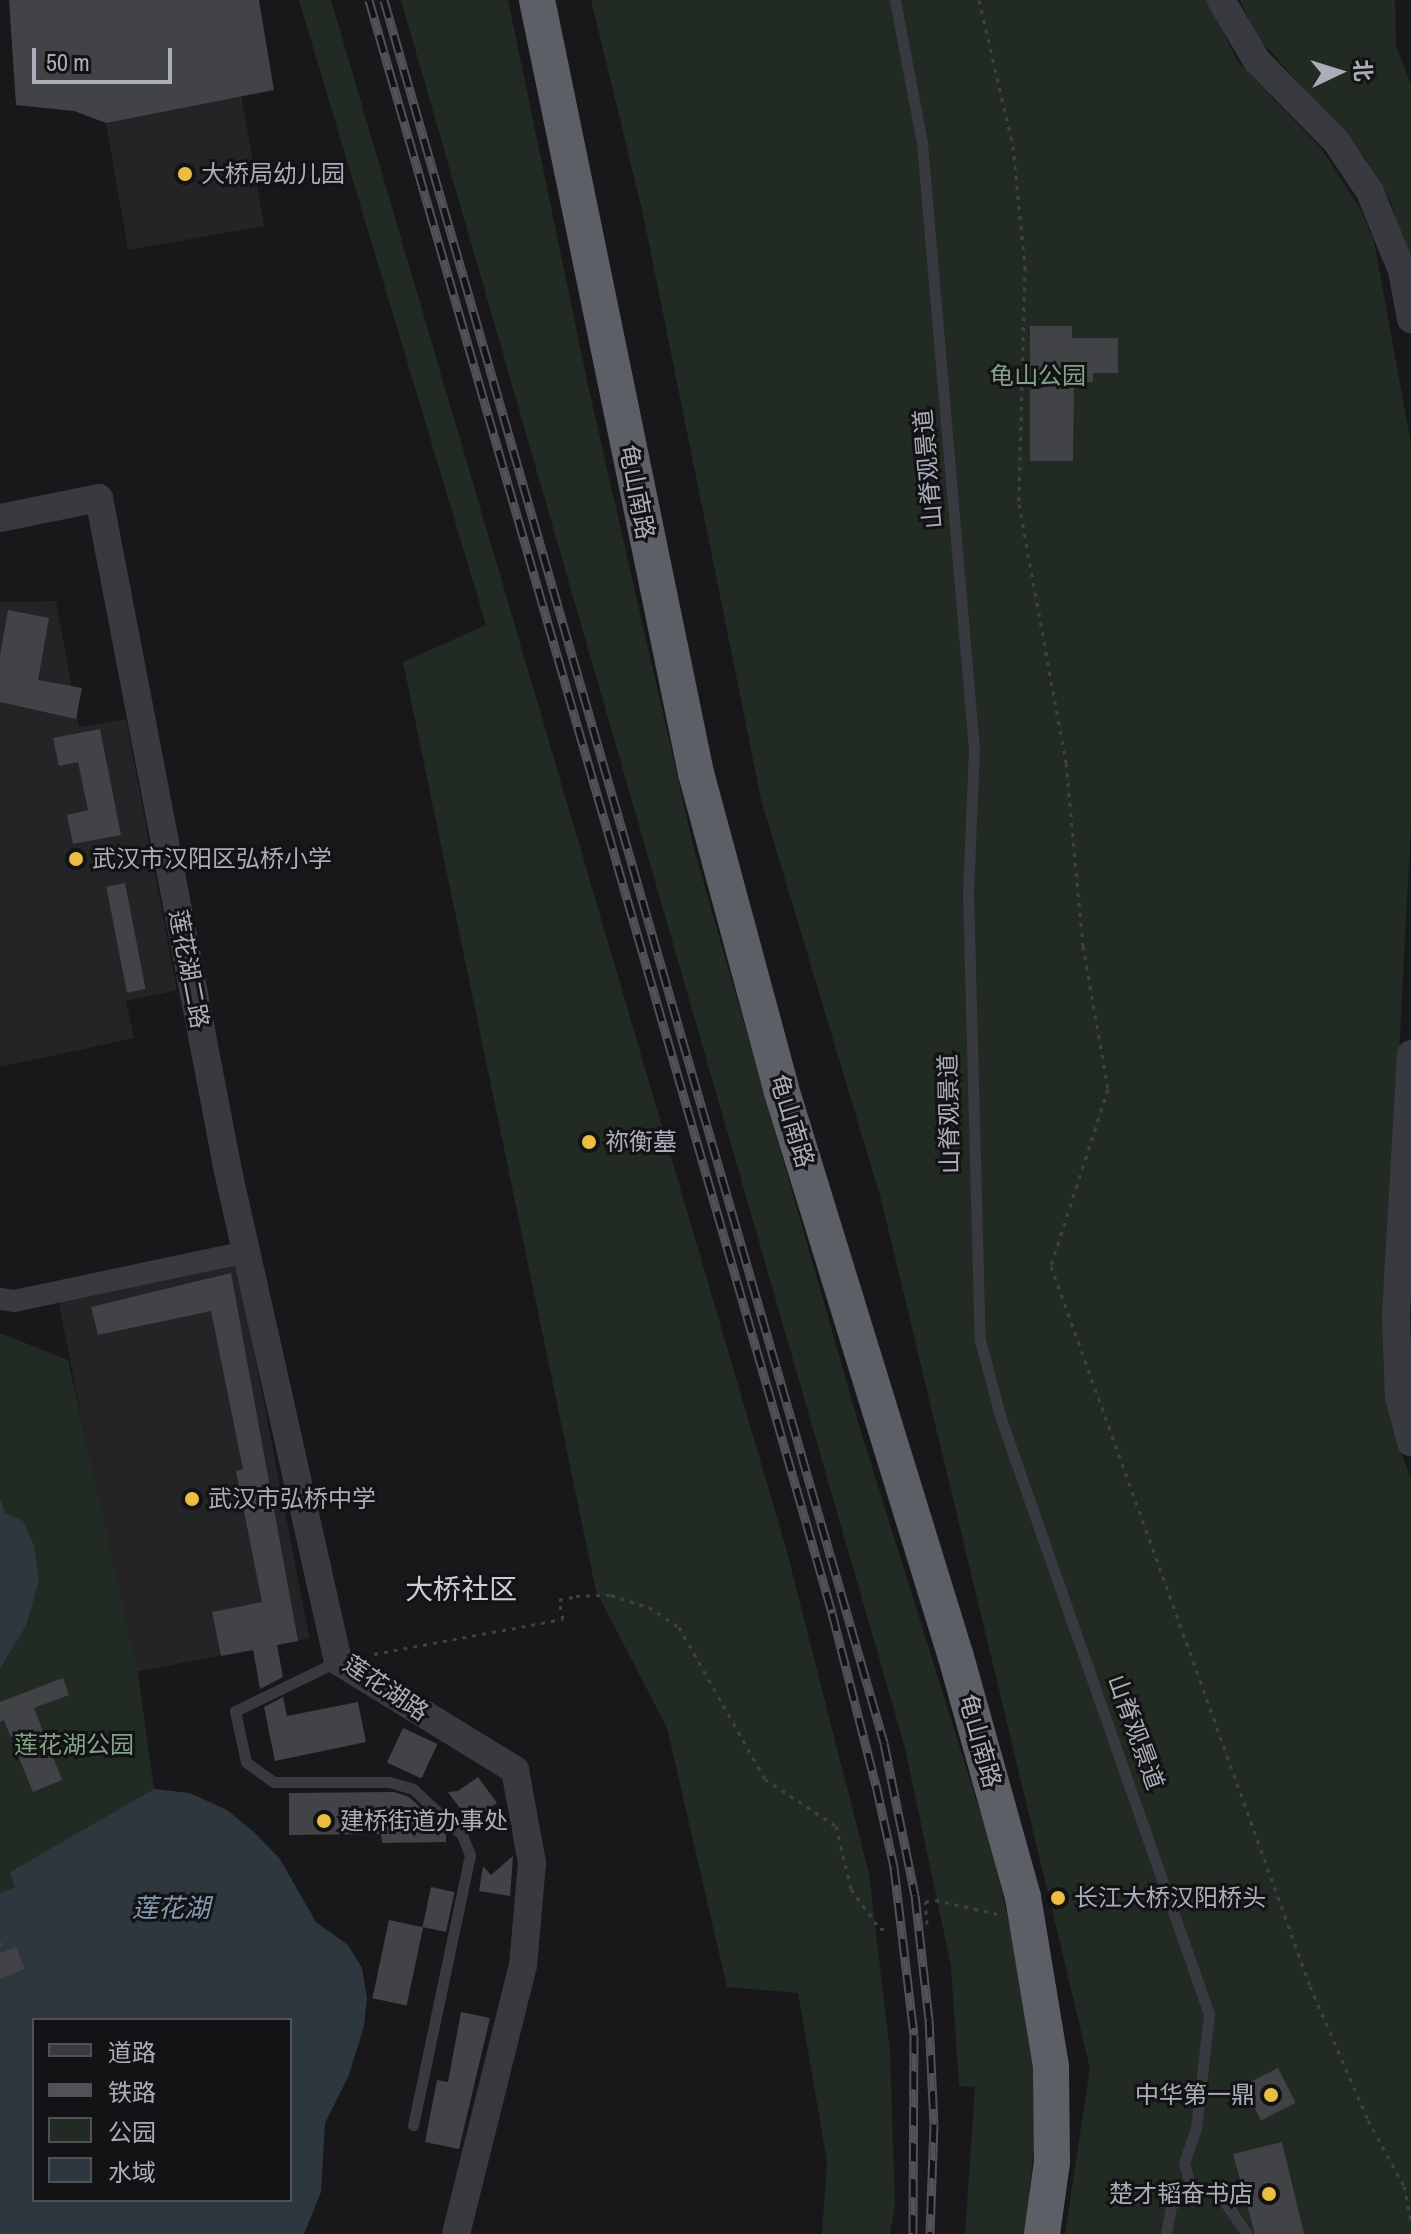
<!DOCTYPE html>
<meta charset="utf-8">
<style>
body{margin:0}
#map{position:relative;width:1411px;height:2234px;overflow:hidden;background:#18181a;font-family:"Archivo Narrow","Noto Sans SC",sans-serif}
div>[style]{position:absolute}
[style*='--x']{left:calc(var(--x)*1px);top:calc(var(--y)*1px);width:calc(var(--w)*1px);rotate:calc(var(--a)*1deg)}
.built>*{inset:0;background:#242427;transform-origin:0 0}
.green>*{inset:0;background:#222a24}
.water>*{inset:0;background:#2e363e}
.building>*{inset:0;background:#424347;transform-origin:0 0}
.path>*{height:3px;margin-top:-1.5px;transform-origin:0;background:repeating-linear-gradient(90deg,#3f4146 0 4px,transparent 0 10px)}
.service>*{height:11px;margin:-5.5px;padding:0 5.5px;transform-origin:5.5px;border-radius:5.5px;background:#393a3f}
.minor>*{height:22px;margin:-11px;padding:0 11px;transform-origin:11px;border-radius:11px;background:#393a3f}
.tertiary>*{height:28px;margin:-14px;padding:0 14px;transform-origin:14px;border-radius:14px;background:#393a3f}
.trunk>*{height:36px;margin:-18px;padding:0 18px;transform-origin:18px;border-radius:18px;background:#5d5f67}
.rail>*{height:9px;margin-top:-4.5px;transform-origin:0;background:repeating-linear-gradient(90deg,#131315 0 18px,#505258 0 36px);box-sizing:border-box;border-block:2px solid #505258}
.dots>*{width:22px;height:22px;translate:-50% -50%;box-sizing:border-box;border:4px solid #131315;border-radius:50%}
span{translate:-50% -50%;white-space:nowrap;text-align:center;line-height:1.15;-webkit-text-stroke:6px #131315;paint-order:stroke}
.poi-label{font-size:24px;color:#abaeb9}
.left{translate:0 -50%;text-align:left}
.right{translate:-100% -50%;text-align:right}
.park-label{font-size:24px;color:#83a387}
.street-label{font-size:24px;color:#abaeb9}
.water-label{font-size:26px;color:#8499b2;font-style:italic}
.quarter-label{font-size:28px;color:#ccced5}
.legend{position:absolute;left:32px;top:2018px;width:260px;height:184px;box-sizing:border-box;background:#131315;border:2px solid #505157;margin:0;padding:10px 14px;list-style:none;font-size:24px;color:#abaeb9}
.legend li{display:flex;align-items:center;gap:16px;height:40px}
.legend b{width:40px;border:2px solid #505157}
.north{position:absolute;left:1299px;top:32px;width:80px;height:80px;-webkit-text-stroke:6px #131315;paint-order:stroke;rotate:86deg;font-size:22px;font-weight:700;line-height:32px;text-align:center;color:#abaeb9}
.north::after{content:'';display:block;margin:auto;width:28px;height:36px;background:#abaeb9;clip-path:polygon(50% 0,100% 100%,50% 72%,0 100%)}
.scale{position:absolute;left:32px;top:48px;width:140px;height:36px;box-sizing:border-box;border:4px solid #abaeb9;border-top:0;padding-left:10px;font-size:24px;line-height:28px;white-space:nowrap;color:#abaeb9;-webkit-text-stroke:6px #131315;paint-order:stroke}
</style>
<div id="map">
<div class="built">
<div style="left:241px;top:95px;width:133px;height:138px;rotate:80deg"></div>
<div style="clip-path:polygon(56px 601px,79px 727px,126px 719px,177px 990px,126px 1001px,134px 1038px,0 1067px,0 602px)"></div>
<div style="left:237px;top:1265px;width:380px;height:182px;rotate:79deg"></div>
</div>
<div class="green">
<div style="clip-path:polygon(299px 0,331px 0,786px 1548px,869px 1874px,890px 2052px,895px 2205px,890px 2234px,822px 2234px,827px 2161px,798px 1993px,727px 1987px,667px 1728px,596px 1591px,403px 662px,486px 625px)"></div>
<div style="clip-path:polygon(401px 0,508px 0,589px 390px,694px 849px,861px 1432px,992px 1850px,1026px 1996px,1040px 2092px,1025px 2234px,965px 2234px,975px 2087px,959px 2086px,951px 1966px,905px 1748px)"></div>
<div style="clip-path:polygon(591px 0,1207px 0,1238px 62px,1321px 148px,1360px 208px,1374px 241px,1411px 444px,1411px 824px,1384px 1344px,1391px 1423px,1411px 1479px,1411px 2234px,1065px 2234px,1090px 2068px,881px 1199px,761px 799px,643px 214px)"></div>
<div style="clip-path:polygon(1240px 0,1395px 0,1396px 45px,1411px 85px,1411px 273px,1391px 202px,1364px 156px,1256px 35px)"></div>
<div style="clip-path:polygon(0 1333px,68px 1360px,138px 1674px,154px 1789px,11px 1872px,15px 1887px,0 1893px,0 1669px,26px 1626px,0 1498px)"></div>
</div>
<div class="water">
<div style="clip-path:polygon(0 1498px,5px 1513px,23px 1521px,34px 1546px,39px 1581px,26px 1626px,0 1669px)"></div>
<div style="clip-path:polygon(evenodd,154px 1789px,190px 1793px,227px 1810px,255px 1833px,280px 1859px,316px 1922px,348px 1945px,362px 1968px,367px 1998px,364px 2026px,349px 2075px,325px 2123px,321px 2192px,304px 2234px,0 2234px,0 1893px,15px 1887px,10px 1872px,154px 1789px,34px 2020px,290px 2020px,290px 2200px,34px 2200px,34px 2020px)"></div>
</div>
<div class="building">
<div style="clip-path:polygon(9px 0,259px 0,274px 90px,106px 123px,74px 111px,16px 105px)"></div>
<div style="clip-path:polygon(1030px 326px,1072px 326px,1072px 338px,1118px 338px,1118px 373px,1093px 373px,1093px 382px,1074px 382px,1073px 461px,1030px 461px)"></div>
<div style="clip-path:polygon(8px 610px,49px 618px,38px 680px,82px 688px,76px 719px,0 702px,0 656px)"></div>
<div style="clip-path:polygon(100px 729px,121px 835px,73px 844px,67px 815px,88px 810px,78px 762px,59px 766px,53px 738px)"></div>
<div style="left:125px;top:883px;width:108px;height:19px;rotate:79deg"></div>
<div style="clip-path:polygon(231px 1273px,298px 1641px,277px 1645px,283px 1677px,260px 1689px,253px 1650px,221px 1656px,212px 1612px,262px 1602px,236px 1471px,243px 1469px,211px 1311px,98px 1335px,91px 1307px)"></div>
<div style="clip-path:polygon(63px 1678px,69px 1695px,34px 1708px,62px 1780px,33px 1792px,4px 1720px,0 1722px,0 1702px)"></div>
<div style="clip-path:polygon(283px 1697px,287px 1716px,358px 1702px,366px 1742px,275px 1761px,264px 1707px)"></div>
<div style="left:403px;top:1728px;width:38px;height:38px;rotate:25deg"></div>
<div style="clip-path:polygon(478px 1777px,497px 1803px,470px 1822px,448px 1792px,458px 1791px)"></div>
<div style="clip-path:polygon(394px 1792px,409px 1797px,446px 1831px,446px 1842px,382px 1843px,381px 1834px,289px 1835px,289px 1793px)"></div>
<div style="clip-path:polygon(513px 1856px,510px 1896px,479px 1891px,483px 1866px,491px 1875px)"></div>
<div style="left:431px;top:1887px;width:24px;height:41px;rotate:12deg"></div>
<div style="left:389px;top:1920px;width:35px;height:80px;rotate:12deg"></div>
<div style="clip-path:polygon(16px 1947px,25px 1969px,0 1979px,0 1953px)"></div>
<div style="clip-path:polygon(461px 2012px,490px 2018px,459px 2149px,425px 2142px,437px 2080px,448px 2082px)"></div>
<div style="left:1278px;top:2068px;width:39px;height:39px;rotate:63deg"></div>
<div style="clip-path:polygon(1282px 2142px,1304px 2234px,1255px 2234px,1233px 2154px)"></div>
</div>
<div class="path">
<div style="--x:979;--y:0;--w:150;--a:76.9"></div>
<div style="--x:1013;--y:146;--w:122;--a:84.3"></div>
<div style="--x:1025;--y:267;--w:237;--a:91.5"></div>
<div style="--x:1019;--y:504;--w:263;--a:79.7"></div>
<div style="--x:1066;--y:763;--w:184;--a:84.7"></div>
<div style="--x:1083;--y:946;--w:145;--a:80.1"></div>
<div style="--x:1108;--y:1089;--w:186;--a:107.9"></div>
<div style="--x:1051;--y:1266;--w:765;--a:70.22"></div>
<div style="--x:1310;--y:1986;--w:146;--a:66.6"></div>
<div style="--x:1368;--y:2120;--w:75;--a:61.4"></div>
<div style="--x:1404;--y:2186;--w:38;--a:79"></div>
<div style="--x:374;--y:1654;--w:192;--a:-10.5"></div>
<div style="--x:563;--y:1619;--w:19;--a:-102"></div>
<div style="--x:559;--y:1600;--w:17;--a:-13"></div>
<div style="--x:576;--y:1596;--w:35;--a:-2"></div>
<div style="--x:611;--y:1595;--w:40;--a:18"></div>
<div style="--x:649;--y:1607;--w:36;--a:34"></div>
<div style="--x:679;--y:1627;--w:175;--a:60.5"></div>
<div style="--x:765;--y:1779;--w:85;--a:33.5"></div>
<div style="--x:836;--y:1826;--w:65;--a:76.6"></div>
<div style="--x:851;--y:1889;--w:49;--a:54.1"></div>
<div style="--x:880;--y:1929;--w:10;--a:-6"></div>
<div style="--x:927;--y:1924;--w:22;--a:-95"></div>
<div style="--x:925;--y:1902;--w:10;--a:-11"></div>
<div style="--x:935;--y:1900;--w:64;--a:12.7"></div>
<div style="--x:0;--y:1942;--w:22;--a:68"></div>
<div style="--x:8;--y:1962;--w:9;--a:153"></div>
</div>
<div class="service">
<div style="--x:895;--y:0;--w:146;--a:79.3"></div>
<div style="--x:922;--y:143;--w:608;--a:85.1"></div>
<div style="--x:974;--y:749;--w:144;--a:92.4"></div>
<div style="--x:968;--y:893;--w:447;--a:88.5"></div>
<div style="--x:980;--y:1340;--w:82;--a:75.1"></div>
<div style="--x:1001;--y:1419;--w:630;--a:70.73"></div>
<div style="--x:1209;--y:2014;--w:115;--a:96.5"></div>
<div style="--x:1196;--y:2128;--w:37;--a:109"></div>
<div style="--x:1184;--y:2163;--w:29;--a:74"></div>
<div style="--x:338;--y:1661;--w:114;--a:154.1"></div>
<div style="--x:235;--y:1711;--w:52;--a:77.8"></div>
<div style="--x:246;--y:1762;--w:34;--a:36"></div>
<div style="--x:274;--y:1782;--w:115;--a:0"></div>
<div style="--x:389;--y:1782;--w:25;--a:16"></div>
<div style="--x:413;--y:1789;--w:67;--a:43.2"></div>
<div style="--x:462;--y:1835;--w:22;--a:68"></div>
<div style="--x:470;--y:1855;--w:276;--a:101.9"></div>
<div style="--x:1166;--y:2234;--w:29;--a:-80"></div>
<div style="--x:1171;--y:2205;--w:36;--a:-30"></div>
<div style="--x:1202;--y:2187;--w:16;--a:15"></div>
<div style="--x:1217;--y:2191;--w:52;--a:55.1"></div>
</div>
<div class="minor">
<div style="--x:0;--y:1299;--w:14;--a:8"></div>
<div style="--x:14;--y:1301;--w:237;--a:-11.9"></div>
</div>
<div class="tertiary">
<div style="--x:1221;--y:0;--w:71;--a:59.5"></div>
<div style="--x:1257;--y:61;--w:112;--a:45.4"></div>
<div style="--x:1336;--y:141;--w:61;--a:56.3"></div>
<div style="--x:1370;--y:192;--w:85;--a:67.9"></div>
<div style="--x:1402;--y:271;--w:49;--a:79.4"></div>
<div style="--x:0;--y:518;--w:101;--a:-11.4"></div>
<div style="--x:99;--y:498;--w:685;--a:79.15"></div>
<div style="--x:228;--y:1171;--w:502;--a:77.35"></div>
<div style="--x:338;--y:1661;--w:208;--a:31.6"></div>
<div style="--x:515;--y:1770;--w:95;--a:79.6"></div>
<div style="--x:532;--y:1863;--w:102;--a:95"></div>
<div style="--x:523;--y:1965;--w:277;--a:104"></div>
<div style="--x:1411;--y:1054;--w:264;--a:93.3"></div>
<div style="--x:1396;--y:1318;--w:79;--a:87.8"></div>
<div style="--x:1399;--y:1397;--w:47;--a:75.1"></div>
</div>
<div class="trunk">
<div style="--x:537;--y:0;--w:789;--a:78.38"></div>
<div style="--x:696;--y:773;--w:327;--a:74.9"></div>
<div style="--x:781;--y:1089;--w:594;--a:72.88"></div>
<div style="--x:956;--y:1657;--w:249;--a:74.4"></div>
<div style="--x:1023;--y:1897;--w:172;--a:80.6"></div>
<div style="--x:1051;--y:2067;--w:95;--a:89.4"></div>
<div style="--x:1052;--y:2162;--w:73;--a:97.9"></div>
</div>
<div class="rail">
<div style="--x:369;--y:0;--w:1678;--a:73.98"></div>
<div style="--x:832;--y:1613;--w:178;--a:75.7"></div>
<div style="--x:876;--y:1785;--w:84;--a:77.6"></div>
<div style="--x:894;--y:1867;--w:169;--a:83.2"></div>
<div style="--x:914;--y:2035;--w:199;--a:90.3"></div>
<div style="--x:384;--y:0;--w:1813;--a:73.99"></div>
<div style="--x:884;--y:1743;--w:155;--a:78.5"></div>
<div style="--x:915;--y:1895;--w:125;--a:83.6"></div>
<div style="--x:929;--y:2019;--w:105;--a:87.3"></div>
<div style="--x:934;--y:2124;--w:110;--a:92.1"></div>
</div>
<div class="dots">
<div style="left:185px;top:174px;background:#ebbd40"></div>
<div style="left:76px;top:859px;background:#ebbd40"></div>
<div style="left:589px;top:1142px;background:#ebbd40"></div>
<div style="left:192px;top:1499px;background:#ebbd40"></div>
<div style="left:324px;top:1821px;background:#ebbd40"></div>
<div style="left:1058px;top:1898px;background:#ebbd40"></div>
<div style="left:1271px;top:2095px;background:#ebbd40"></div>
<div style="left:1269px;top:2194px;background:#ebbd40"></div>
</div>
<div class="poi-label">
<span class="left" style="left:201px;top:174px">大桥局幼儿园</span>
<span class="left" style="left:92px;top:859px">武汉市汉阳区弘桥小学</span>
<span class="left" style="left:605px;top:1142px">祢衡墓</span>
<span class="left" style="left:208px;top:1499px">武汉市弘桥中学</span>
<span class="left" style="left:340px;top:1821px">建桥街道办事处</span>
<span class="left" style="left:1074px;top:1898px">长江大桥汉阳桥头</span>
<span class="right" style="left:1255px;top:2095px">中华第一鼎</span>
<span class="right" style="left:1253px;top:2194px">楚才韬奋书店</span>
</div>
<div class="park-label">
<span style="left:1038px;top:376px">龟山公园</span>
<span style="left:74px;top:1745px">莲花湖公园</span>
</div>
<div class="street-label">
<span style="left:928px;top:469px;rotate:-95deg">山脊观景道</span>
<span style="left:637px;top:492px;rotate:79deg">龟山南路</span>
<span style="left:189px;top:969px;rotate:79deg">莲花湖二路</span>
<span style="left:949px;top:1114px;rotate:-91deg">山脊观景道</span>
<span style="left:792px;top:1121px;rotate:73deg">龟山南路</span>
<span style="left:386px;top:1688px;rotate:34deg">莲花湖路</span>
<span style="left:1136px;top:1732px;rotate:70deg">山脊观景道</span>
<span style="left:980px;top:1741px;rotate:74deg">龟山南路</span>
</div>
<div class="water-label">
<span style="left:171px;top:1908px">莲花湖</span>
</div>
<div class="quarter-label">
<span style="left:461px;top:1589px">大桥社区</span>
</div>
<ul class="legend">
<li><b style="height:10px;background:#393a3f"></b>道路</li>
<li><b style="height:10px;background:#505258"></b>铁路</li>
<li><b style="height:22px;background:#222a24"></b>公园</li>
<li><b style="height:22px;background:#2e363e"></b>水域</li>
</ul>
<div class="north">北</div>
<div class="scale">50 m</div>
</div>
